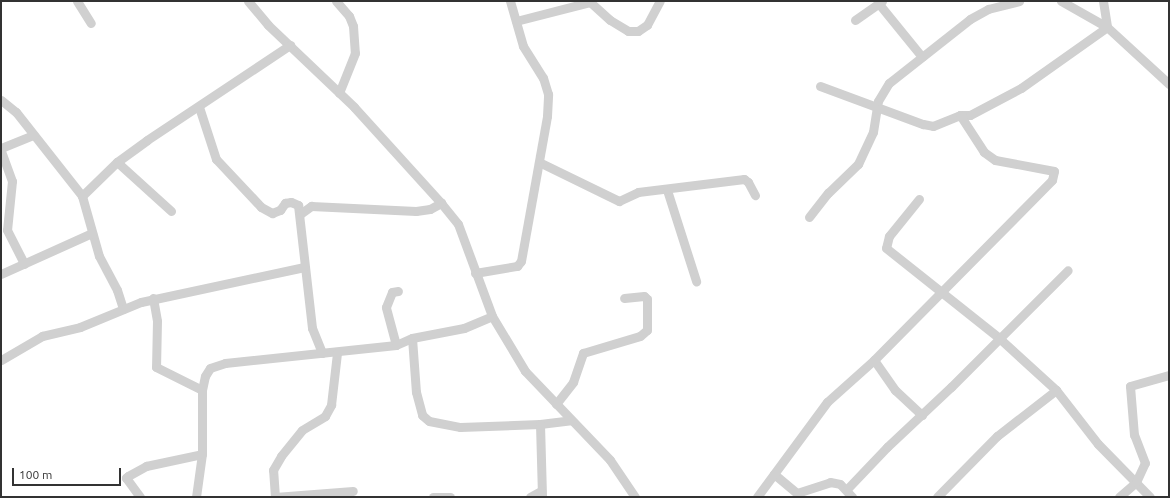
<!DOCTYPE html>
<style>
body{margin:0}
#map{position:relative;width:1170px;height:498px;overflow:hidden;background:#fff;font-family:Ubuntu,sans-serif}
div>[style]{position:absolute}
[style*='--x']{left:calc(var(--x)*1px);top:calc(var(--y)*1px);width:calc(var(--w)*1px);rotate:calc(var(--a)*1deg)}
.minor>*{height:9px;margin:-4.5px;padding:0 4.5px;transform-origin:4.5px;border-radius:4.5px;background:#d0d0d0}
span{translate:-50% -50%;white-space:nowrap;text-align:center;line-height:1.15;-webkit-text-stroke:4px #fff;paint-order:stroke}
.frame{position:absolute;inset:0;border:2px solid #333;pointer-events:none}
.scale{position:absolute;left:12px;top:468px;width:109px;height:18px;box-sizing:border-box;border:2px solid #333;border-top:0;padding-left:5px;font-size:12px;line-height:14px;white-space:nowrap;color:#333;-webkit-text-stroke:3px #fff;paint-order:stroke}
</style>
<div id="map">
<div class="minor">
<div style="--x:77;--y:1;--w:26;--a:58"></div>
<div style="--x:248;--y:1;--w:31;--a:50"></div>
<div style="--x:268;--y:25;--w:119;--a:43.6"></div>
<div style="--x:354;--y:107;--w:130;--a:47.8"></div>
<div style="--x:441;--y:203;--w:27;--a:51"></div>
<div style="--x:458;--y:224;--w:98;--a:69.7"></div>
<div style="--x:492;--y:316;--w:64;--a:59"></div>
<div style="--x:525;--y:371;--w:123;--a:46.3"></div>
<div style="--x:610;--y:460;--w:45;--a:56"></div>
<div style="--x:336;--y:1;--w:20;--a:49"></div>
<div style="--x:349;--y:16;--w:11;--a:68"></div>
<div style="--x:353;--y:26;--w:27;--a:86"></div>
<div style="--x:355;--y:53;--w:43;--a:111.8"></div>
<div style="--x:1103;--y:1;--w:26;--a:81"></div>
<div style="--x:1107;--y:27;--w:84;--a:42.6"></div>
<div style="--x:879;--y:4;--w:68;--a:50.9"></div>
<div style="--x:855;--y:20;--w:33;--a:-35"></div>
<div style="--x:516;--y:21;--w:76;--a:-14.4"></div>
<div style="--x:590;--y:2;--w:27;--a:42"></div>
<div style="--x:610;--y:20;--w:21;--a:31"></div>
<div style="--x:628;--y:31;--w:10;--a:0"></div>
<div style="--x:638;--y:31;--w:11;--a:-34"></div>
<div style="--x:647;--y:25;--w:27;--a:-62"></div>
<div style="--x:820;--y:86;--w:110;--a:20.3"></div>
<div style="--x:923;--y:124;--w:10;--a:11"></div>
<div style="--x:933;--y:126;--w:29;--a:-22"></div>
<div style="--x:960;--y:115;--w:10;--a:0"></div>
<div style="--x:970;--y:115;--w:58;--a:-27.9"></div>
<div style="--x:1021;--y:88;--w:105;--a:-35.3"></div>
<div style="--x:1107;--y:27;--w:53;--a:-150.5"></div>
<div style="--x:1;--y:100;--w:19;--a:39"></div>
<div style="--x:16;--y:112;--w:107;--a:51.8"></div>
<div style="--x:82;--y:196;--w:62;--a:74.2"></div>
<div style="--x:99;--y:256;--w:38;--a:62"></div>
<div style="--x:117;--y:290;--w:20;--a:72"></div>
<div style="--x:199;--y:107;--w:55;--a:71.9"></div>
<div style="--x:216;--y:159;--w:66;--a:46.8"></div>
<div style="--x:261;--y:207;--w:13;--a:29"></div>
<div style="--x:272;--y:213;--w:9;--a:-21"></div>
<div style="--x:280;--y:210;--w:9;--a:-54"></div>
<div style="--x:285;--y:203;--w:6;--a:-9"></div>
<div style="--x:291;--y:202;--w:8;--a:23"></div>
<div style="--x:298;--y:205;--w:124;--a:83.5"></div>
<div style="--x:312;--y:328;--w:27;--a:68"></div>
<div style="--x:1;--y:148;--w:35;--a:-22"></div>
<div style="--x:1;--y:151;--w:32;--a:70"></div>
<div style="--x:12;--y:181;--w:49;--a:95.8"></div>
<div style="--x:7;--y:230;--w:38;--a:63"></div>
<div style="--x:117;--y:162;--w:73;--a:42.2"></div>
<div style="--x:541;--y:163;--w:87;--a:26"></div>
<div style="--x:619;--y:201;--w:21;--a:-25"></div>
<div style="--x:638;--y:192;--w:107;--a:-7"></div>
<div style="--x:744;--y:179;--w:5;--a:37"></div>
<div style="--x:748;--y:182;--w:15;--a:62"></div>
<div style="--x:667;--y:190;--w:96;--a:72.3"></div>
<div style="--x:82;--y:196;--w:49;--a:-44.2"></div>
<div style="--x:117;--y:162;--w:37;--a:-36"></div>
<div style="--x:147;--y:140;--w:172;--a:-33.6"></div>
<div style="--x:919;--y:199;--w:48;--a:129"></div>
<div style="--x:889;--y:236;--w:12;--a:104"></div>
<div style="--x:886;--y:248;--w:144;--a:38.5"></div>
<div style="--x:999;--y:338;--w:77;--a:42.4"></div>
<div style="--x:1056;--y:390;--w:68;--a:52.1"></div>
<div style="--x:1098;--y:444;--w:74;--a:45.5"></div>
<div style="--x:300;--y:214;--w:14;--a:-36"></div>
<div style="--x:311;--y:206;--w:105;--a:2.7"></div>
<div style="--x:416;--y:211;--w:14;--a:-8"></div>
<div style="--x:430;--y:209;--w:13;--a:-29"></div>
<div style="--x:809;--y:217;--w:31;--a:-52"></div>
<div style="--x:828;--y:193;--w:42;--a:-44"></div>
<div style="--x:858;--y:164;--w:35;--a:-65"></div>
<div style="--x:873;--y:132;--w:31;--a:-81"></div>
<div style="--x:878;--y:101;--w:21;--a:-59"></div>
<div style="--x:889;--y:83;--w:103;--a:-38.3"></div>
<div style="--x:970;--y:19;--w:21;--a:-29"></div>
<div style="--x:988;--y:9;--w:32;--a:-14"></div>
<div style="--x:475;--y:273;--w:43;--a:-9.5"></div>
<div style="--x:517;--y:266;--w:6;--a:-51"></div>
<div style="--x:521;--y:261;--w:147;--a:-79.8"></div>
<div style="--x:547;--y:116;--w:22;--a:-87"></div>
<div style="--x:548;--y:94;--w:17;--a:-107"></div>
<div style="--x:543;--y:78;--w:38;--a:-122"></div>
<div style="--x:523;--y:46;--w:47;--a:-106.1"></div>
<div style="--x:1;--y:274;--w:100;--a:-24.3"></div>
<div style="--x:153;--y:298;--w:23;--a:80"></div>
<div style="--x:157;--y:321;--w:46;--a:91.2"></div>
<div style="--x:156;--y:367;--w:51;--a:26.6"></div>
<div style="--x:412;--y:338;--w:54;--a:85.8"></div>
<div style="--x:416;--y:392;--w:24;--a:75"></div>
<div style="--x:422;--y:415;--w:9;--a:41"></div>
<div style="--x:429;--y:421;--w:32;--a:11"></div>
<div style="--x:460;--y:427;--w:80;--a:-2.1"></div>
<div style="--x:540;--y:424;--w:31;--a:-7"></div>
<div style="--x:396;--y:345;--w:39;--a:-105"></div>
<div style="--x:386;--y:307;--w:16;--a:-68"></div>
<div style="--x:392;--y:292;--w:6;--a:-9"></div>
<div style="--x:1;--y:360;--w:48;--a:-30.3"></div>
<div style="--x:42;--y:336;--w:39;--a:-13"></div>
<div style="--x:80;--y:327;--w:66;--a:-22.3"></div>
<div style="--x:141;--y:302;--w:167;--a:-12.1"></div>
<div style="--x:874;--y:360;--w:37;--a:55"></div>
<div style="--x:895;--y:390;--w:37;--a:43"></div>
<div style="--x:556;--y:404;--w:28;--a:-52"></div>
<div style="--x:573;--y:382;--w:31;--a:-71"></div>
<div style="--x:583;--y:353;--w:59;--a:-16.6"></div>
<div style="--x:640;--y:336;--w:9;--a:-41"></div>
<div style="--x:647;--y:330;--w:31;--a:-90"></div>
<div style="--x:647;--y:299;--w:4;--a:-135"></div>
<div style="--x:644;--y:296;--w:20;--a:174"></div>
<div style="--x:540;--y:424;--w:73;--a:88.4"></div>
<div style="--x:774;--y:474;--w:30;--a:40"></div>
<div style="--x:797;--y:493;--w:35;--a:-18"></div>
<div style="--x:830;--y:482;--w:10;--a:11"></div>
<div style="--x:840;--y:484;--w:18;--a:47"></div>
<div style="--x:847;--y:489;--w:58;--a:-46.4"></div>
<div style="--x:887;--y:447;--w:88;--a:-43.2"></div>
<div style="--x:951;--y:387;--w:165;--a:-45"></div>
<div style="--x:140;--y:497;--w:24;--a:-126"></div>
<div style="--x:126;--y:478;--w:3;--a:-45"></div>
<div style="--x:128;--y:476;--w:21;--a:-29"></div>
<div style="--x:146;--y:466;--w:57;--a:-12.1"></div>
<div style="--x:196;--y:497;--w:43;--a:-82.1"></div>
<div style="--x:202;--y:454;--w:64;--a:-90"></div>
<div style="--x:202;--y:390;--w:14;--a:-78"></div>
<div style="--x:205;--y:376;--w:9;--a:-58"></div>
<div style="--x:210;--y:368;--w:16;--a:-18"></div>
<div style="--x:225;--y:363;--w:172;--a:-6"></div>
<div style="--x:396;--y:345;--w:17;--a:-24"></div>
<div style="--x:412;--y:338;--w:53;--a:-10.9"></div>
<div style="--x:464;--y:328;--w:30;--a:-23"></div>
<div style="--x:275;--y:497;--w:27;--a:-94"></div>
<div style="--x:273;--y:470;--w:16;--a:-60"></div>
<div style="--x:281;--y:456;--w:33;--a:-51"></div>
<div style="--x:302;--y:430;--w:27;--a:-31"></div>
<div style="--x:325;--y:416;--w:13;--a:-61"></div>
<div style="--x:331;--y:405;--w:52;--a:-83.4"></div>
<div style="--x:275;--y:497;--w:78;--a:-4.4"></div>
<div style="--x:433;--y:497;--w:17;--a:0"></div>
<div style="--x:530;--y:497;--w:13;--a:-29"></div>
<div style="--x:757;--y:497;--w:118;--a:-53.6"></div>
<div style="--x:827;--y:402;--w:63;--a:-41.8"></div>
<div style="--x:874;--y:360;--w:253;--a:-45.3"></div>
<div style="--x:1052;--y:180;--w:9;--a:-77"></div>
<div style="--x:1054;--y:171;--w:60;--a:-169.4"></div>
<div style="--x:995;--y:160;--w:14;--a:-144"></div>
<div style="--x:984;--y:152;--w:44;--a:-123"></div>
<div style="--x:937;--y:497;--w:86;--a:-45.5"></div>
<div style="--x:997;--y:436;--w:75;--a:-37.9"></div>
<div style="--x:1119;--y:497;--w:23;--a:-41"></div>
<div style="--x:1136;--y:482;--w:21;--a:-65"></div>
<div style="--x:1145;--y:463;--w:30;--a:-111"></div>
<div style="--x:1134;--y:435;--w:49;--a:-94.7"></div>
<div style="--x:1130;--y:386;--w:41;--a:-15.8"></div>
</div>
<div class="frame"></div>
<div class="scale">100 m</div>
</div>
